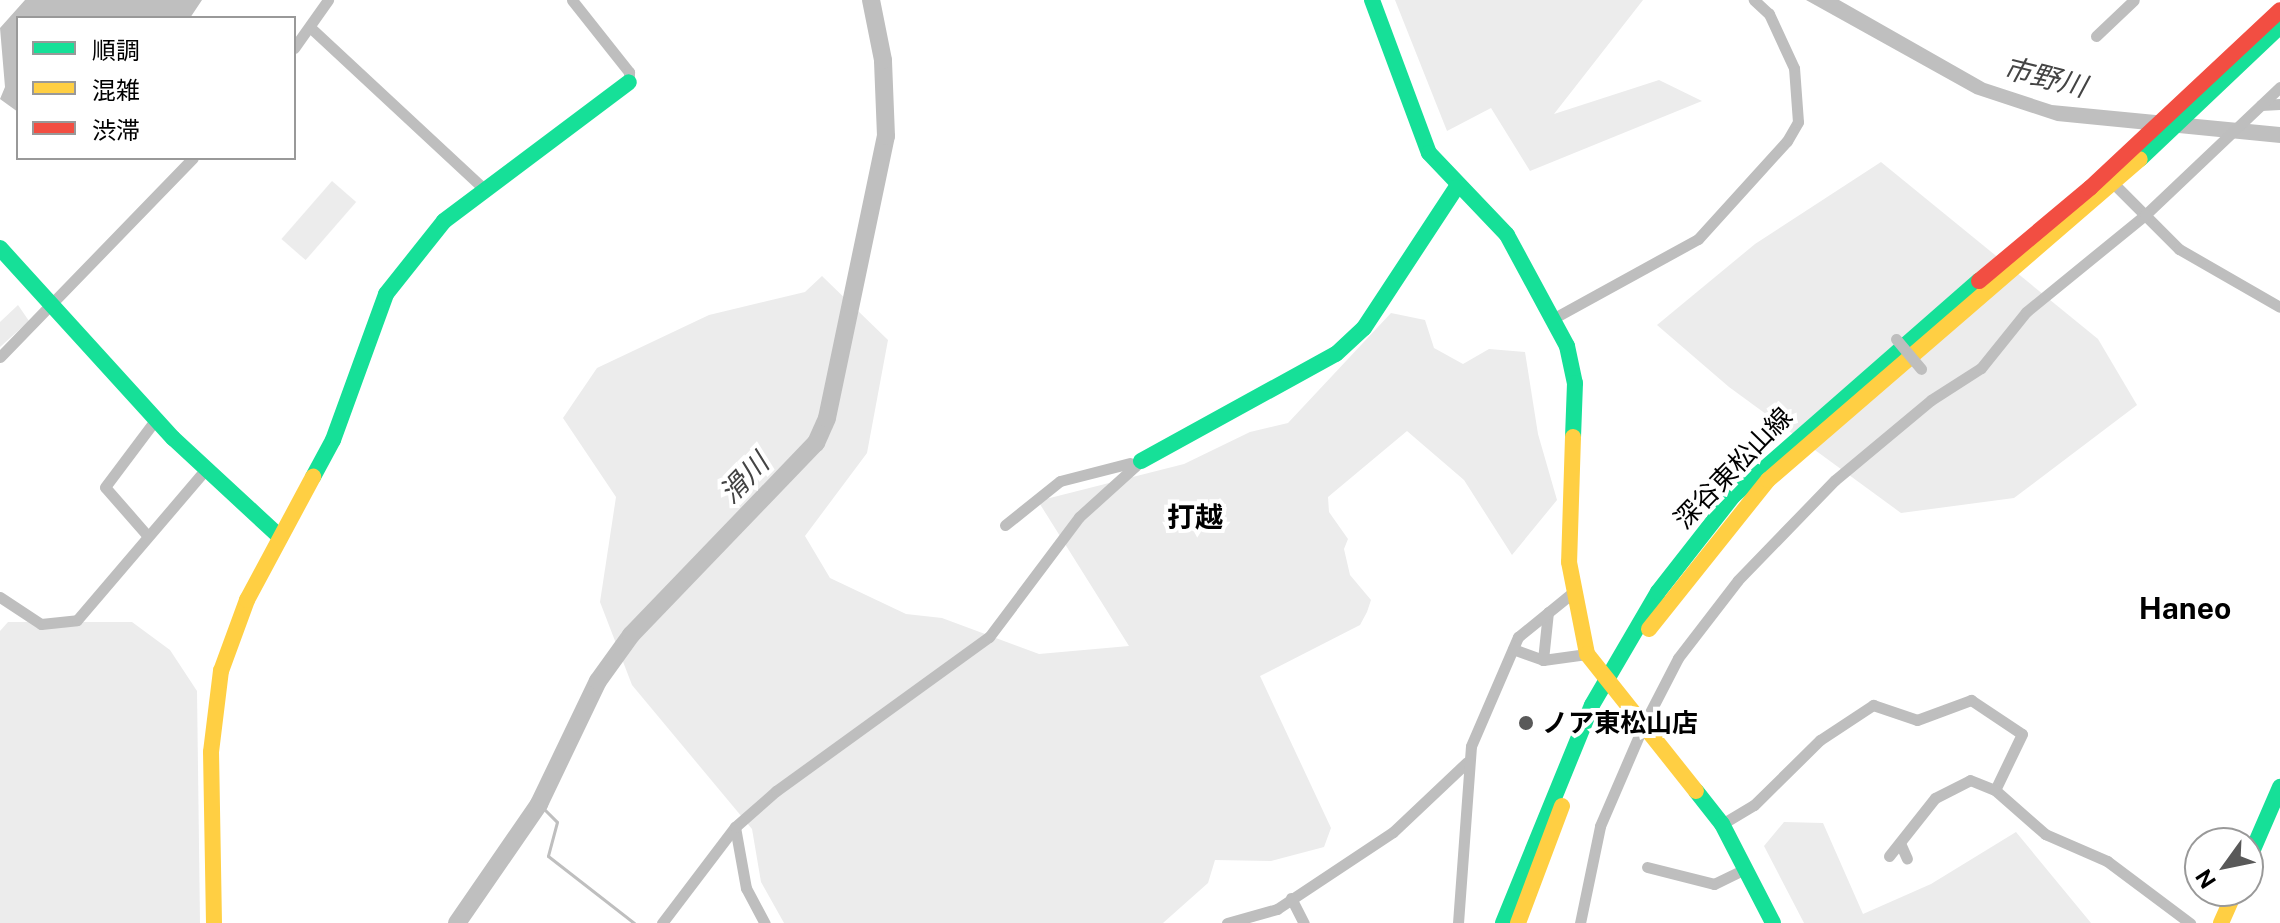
<!DOCTYPE html>
<meta charset="utf-8">
<style>
body{margin:0}
#map{position:relative;width:2280px;height:923px;overflow:hidden;background:#fff;font-family:"Public Sans","Noto Sans JP",sans-serif}
div>[style]{position:absolute}
[style*='--x']{left:calc(var(--x)*1px);top:calc(var(--y)*1px);width:calc(var(--w)*1px);rotate:calc(var(--a)*1deg)}
.green>*{inset:0;background:#ececec;transform-origin:0 0}
.water>*{inset:0;background:#bfbfbf}
.stream>*{height:3px;margin:-1.5px;padding:0 1.5px;transform-origin:1.5px;border-radius:1.5px;background:#bfbfbf}
.river>*{height:18px;margin:-9px;padding:0 9px;transform-origin:9px;border-radius:9px;background:#bfbfbf}
.street>*{height:11px;margin:-5.5px;padding:0 5.5px;transform-origin:5.5px;border-radius:5.5px;background:#bebebe}
.fast>*{height:16px;margin:-8px;padding:0 8px;transform-origin:8px;border-radius:8px;background:#16e098}
.slow>*{height:16px;margin:-8px;padding:0 8px;transform-origin:8px;border-radius:8px;background:#ffcf43}
.jam>*{height:16px;margin:-8px;padding:0 8px;transform-origin:8px;border-radius:8px;background:#f24e42}
.street-bridge>*{height:11px;margin:-5.5px;padding:0 5.5px;transform-origin:5.5px;border-radius:5.5px;background:#bebebe}
.dots>*{width:22px;height:22px;translate:-50% -50%;box-sizing:border-box;border:4px solid #fff;border-radius:50%}
span{translate:-50% -50%;white-space:nowrap;text-align:center;line-height:1.15;-webkit-text-stroke:8px #fff;paint-order:stroke}
.street-label{font-size:26px;color:#000}
.poi-label{font-size:26px;color:#000;font-weight:700}
.left{translate:0 -50%;text-align:left}
.water-label{font-size:28px;color:#444;font-style:italic}
.neighbourhood-label{font-size:28px;color:#000;font-weight:700}
.quarter-label{font-size:30px;color:#000;font-weight:700}
.legend{position:absolute;left:16px;top:16px;width:280px;height:144px;box-sizing:border-box;background:#fff;border:2px solid #999;margin:0;padding:10px 14px;list-style:none;font-size:24px;color:#000}
.legend li{display:flex;align-items:center;gap:16px;height:40px}
.legend b{width:40px;border:2px solid #999}
.north{position:absolute;left:2184px;top:827px;width:80px;height:80px;box-sizing:border-box;background:#fff;border:2px solid #999;border-radius:50%;rotate:237deg;font-size:22px;font-weight:700;line-height:32px;text-align:center;color:#000}
.north::after{content:'';display:block;margin:auto;width:28px;height:36px;background:#595959;clip-path:polygon(50% 0,100% 100%,50% 72%,0 100%)}
</style>
<div id="map">
<div class="green">
<div style="clip-path:polygon(1395px 0,1643px 0,1554px 114px,1659px 80px,1702px 101px,1530px 171px,1491px 108px,1447px 131px)"></div>
<div style="clip-path:polygon(1881px 162px,2098px 339px,2137px 405px,2014px 498px,1901px 513px,1729px 387px,1657px 325px,1755px 244px)"></div>
<div style="left:332px;top:181px;width:32px;height:77px;rotate:41deg"></div>
<div style="clip-path:polygon(822px 276px,888px 340px,867px 453px,805px 536px,830px 578px,906px 614px,942px 618px,1039px 654px,1129px 646px,1038px 501px,1184px 464px,1250px 432px,1288px 423px,1391px 313px,1425px 320px,1434px 348px,1463px 364px,1489px 349px,1525px 352px,1538px 434px,1557px 500px,1512px 555px,1464px 480px,1407px 431px,1328px 497px,1329px 512px,1348px 539px,1344px 549px,1350px 575px,1371px 600px,1367px 612px,1360px 625px,1260px 676px,1331px 828px,1324px 847px,1271px 861px,1215px 860px,1208px 883px,1163px 923px,784px 923px,761px 882px,752px 829px,632px 685px,600px 602px,616px 497px,563px 418px,597px 368px,709px 315px,805px 292px)"></div>
<div style="clip-path:polygon(18px 305px,29px 321px,0 347px,0 322px)"></div>
<div style="clip-path:polygon(8px 622px,132px 622px,170px 650px,197px 691px,200px 923px,0 923px,0 631px)"></div>
<div style="clip-path:polygon(1784px 822px,1823px 823px,1863px 914px,1931px 884px,2016px 832px,2091px 923px,1804px 923px,1764px 846px)"></div>
</div>
<div class="water">
<div style="clip-path:polygon(25px 0,202px 0,190px 18px,18px 18px,18px 112px,0 99px,5px 87px,0 28px)"></div>
<div style="clip-path:polygon(1806px 0,1839px 0,1985px 83px,2052px 105px,2280px 127px,2280px 143px,2057px 121px,1975px 94px)"></div>
</div>
<div class="stream">
<div style="--x:539;--y:804;--w:25;--a:45"></div>
<div style="--x:557;--y:822;--w:35;--a:105"></div>
<div style="--x:548;--y:856;--w:109;--a:37.9"></div>
</div>
<div class="river">
<div style="--x:457;--y:923;--w:145;--a:-55.4"></div>
<div style="--x:539;--y:804;--w:136;--a:-64.4"></div>
<div style="--x:598;--y:681;--w:57;--a:-54.3"></div>
<div style="--x:631;--y:635;--w:267;--a:-46.1"></div>
<div style="--x:816;--y:443;--w:27;--a:-66"></div>
<div style="--x:827;--y:418;--w:288;--a:-78.2"></div>
<div style="--x:886;--y:136;--w:76;--a:-92.3"></div>
<div style="--x:883;--y:60;--w:61;--a:-101.3"></div>
</div>
<div class="street">
<div style="--x:572;--y:0;--w:92;--a:51.6"></div>
<div style="--x:629;--y:72;--w:10;--a:90"></div>
<div style="--x:313;--y:30;--w:235;--a:42.9"></div>
<div style="--x:2096;--y:36;--w:52;--a:-43.5"></div>
<div style="--x:294;--y:48;--w:59;--a:-54.7"></div>
<div style="--x:2261;--y:105;--w:19;--a:-3"></div>
<div style="--x:2114;--y:184;--w:92;--a:45"></div>
<div style="--x:2179;--y:249;--w:116;--a:29.9"></div>
<div style="--x:1556;--y:317;--w:162;--a:-28.8"></div>
<div style="--x:1698;--y:239;--w:132;--a:-47.8"></div>
<div style="--x:1787;--y:141;--w:22;--a:-60"></div>
<div style="--x:1798;--y:122;--w:54;--a:-94.2"></div>
<div style="--x:1794;--y:68;--w:60;--a:-114.8"></div>
<div style="--x:1769;--y:14;--w:21;--a:-137"></div>
<div style="--x:0;--y:357;--w:277;--a:-45.9"></div>
<div style="--x:1005;--y:525;--w:70;--a:-38.7"></div>
<div style="--x:1060;--y:481;--w:72;--a:-14.4"></div>
<div style="--x:146;--y:534;--w:62;--a:-131.1"></div>
<div style="--x:105;--y:487;--w:85;--a:-53.1"></div>
<div style="--x:0;--y:597;--w:49;--a:33.4"></div>
<div style="--x:41;--y:624;--w:36;--a:-6"></div>
<div style="--x:77;--y:620;--w:199;--a:-49.5"></div>
<div style="--x:1513;--y:649;--w:32;--a:20"></div>
<div style="--x:1543;--y:660;--w:44;--a:-7.8"></div>
<div style="--x:1543;--y:660;--w:48;--a:-84.1"></div>
<div style="--x:1722;--y:824;--w:37;--a:-31"></div>
<div style="--x:1754;--y:805;--w:93;--a:-44.6"></div>
<div style="--x:1820;--y:740;--w:64;--a:-33.4"></div>
<div style="--x:1873;--y:705;--w:46;--a:18.8"></div>
<div style="--x:1917;--y:720;--w:58;--a:-20.3"></div>
<div style="--x:1971;--y:700;--w:61;--a:33.7"></div>
<div style="--x:2022;--y:734;--w:62;--a:115.7"></div>
<div style="--x:735;--y:827;--w:62;--a:79.8"></div>
<div style="--x:746;--y:888;--w:40;--a:62"></div>
<div style="--x:1900;--y:843;--w:17;--a:66"></div>
<div style="--x:1889;--y:856;--w:74;--a:-51.6"></div>
<div style="--x:1935;--y:798;--w:39;--a:-27"></div>
<div style="--x:1970;--y:780;--w:27;--a:22"></div>
<div style="--x:1995;--y:790;--w:67;--a:41.3"></div>
<div style="--x:2045;--y:834;--w:68;--a:23.5"></div>
<div style="--x:2107;--y:861;--w:104;--a:36.8"></div>
<div style="--x:1647;--y:867;--w:69;--a:14.2"></div>
<div style="--x:1714;--y:884;--w:34;--a:-26"></div>
<div style="--x:1291;--y:898;--w:28;--a:63"></div>
<div style="--x:662;--y:923;--w:121;--a:-52.8"></div>
<div style="--x:735;--y:827;--w:55;--a:-41.3"></div>
<div style="--x:776;--y:791;--w:263;--a:-35.9"></div>
<div style="--x:989;--y:637;--w:150;--a:-53.1"></div>
<div style="--x:1079;--y:517;--w:84;--a:-42.1"></div>
<div style="--x:1227;--y:923;--w:52;--a:-15.6"></div>
<div style="--x:1277;--y:909;--w:139;--a:-33.6"></div>
<div style="--x:1393;--y:832;--w:102;--a:-43.4"></div>
<div style="--x:1458;--y:923;--w:177;--a:-85.8"></div>
<div style="--x:1471;--y:746;--w:119;--a:-66.7"></div>
<div style="--x:1518;--y:637;--w:68;--a:-39.1"></div>
<div style="--x:1580;--y:923;--w:99;--a:-78.3"></div>
<div style="--x:1600;--y:826;--w:111;--a:-66.7"></div>
<div style="--x:1644;--y:724;--w:74;--a:-62.7"></div>
<div style="--x:1678;--y:658;--w:98;--a:-52.4"></div>
<div style="--x:1738;--y:580;--w:139;--a:-45.9"></div>
<div style="--x:1835;--y:480;--w:125;--a:-39.8"></div>
<div style="--x:1931;--y:400;--w:59;--a:-32.6"></div>
<div style="--x:1981;--y:368;--w:72;--a:-51.2"></div>
<div style="--x:2026;--y:312;--w:154;--a:-39.2"></div>
<div style="--x:2145;--y:215;--w:186;--a:-43.5"></div>
</div>
<div class="fast">
<div style="--x:1372;--y:0;--w:163;--a:69.6"></div>
<div style="--x:1429;--y:153;--w:113;--a:46.4"></div>
<div style="--x:1507;--y:235;--w:126;--a:61.6"></div>
<div style="--x:1567;--y:346;--w:38;--a:78"></div>
<div style="--x:1575;--y:383;--w:54;--a:92.1"></div>
<div style="--x:2140;--y:159;--w:192;--a:-43.5"></div>
<div style="--x:0;--y:248;--w:257;--a:47.7"></div>
<div style="--x:173;--y:438;--w:146;--a:42.8"></div>
<div style="--x:1141;--y:461;--w:222;--a:-28.8"></div>
<div style="--x:1336;--y:354;--w:38;--a:-43"></div>
<div style="--x:1364;--y:328;--w:168;--a:-56.7"></div>
<div style="--x:313;--y:477;--w:42;--a:-61.6"></div>
<div style="--x:333;--y:440;--w:155;--a:-70"></div>
<div style="--x:386;--y:294;--w:93;--a:-51.5"></div>
<div style="--x:444;--y:221;--w:231;--a:-36.9"></div>
<div style="--x:1696;--y:791;--w:42;--a:51.8"></div>
<div style="--x:1722;--y:824;--w:111;--a:62.7"></div>
<div style="--x:2248;--y:861;--w:81;--a:-66.6"></div>
<div style="--x:1503;--y:923;--w:235;--a:-67.8"></div>
<div style="--x:1592;--y:705;--w:131;--a:-59.7"></div>
<div style="--x:1658;--y:592;--w:122;--a:-52"></div>
<div style="--x:1733;--y:496;--w:327;--a:-41.2"></div>
</div>
<div class="slow">
<div style="--x:1573;--y:437;--w:125;--a:91.8"></div>
<div style="--x:1569;--y:562;--w:94;--a:78.9"></div>
<div style="--x:1587;--y:654;--w:175;--a:51.5"></div>
<div style="--x:1649;--y:629;--w:191;--a:-51.4"></div>
<div style="--x:1768;--y:480;--w:491;--a:-40.8"></div>
<div style="--x:214;--y:923;--w:171;--a:-91"></div>
<div style="--x:211;--y:752;--w:82;--a:-83"></div>
<div style="--x:221;--y:671;--w:76;--a:-69.9"></div>
<div style="--x:247;--y:600;--w:140;--a:-61.8"></div>
<div style="--x:1518;--y:923;--w:125;--a:-69.4"></div>
<div style="--x:2221;--y:923;--w:35;--a:-66"></div>
</div>
<div class="jam">
<div style="--x:1979;--y:281;--w:145;--a:-40"></div>
<div style="--x:2090;--y:188;--w:260;--a:-43.1"></div>
</div>
<div class="street-bridge">
<div style="--x:1896;--y:339;--w:39;--a:50"></div>
</div>
<div class="dots">
<div style="left:1526px;top:723px;background:#595959"></div>
</div>
<div class="street-label">
<span style="left:1733px;top:468px;rotate:-46deg">深谷東松山線</span>
</div>
<div class="poi-label">
<span class="left" style="left:1542px;top:723px">ノア東松山店</span>
</div>
<div class="water-label">
<span style="left:2045px;top:77px;rotate:14deg">市野川</span>
<span style="left:744px;top:478px;rotate:-46deg">滑川</span>
</div>
<div class="neighbourhood-label">
<span style="left:1195px;top:517px">打越</span>
</div>
<div class="quarter-label">
<span style="left:2185px;top:608px">Haneo</span>
</div>
<ul class="legend">
<li><b style="height:10px;background:#16e098"></b>順調</li>
<li><b style="height:10px;background:#ffcf43"></b>混雑</li>
<li><b style="height:10px;background:#f24e42"></b>渋滞</li>
</ul>
<div class="north">N</div>
</div>
